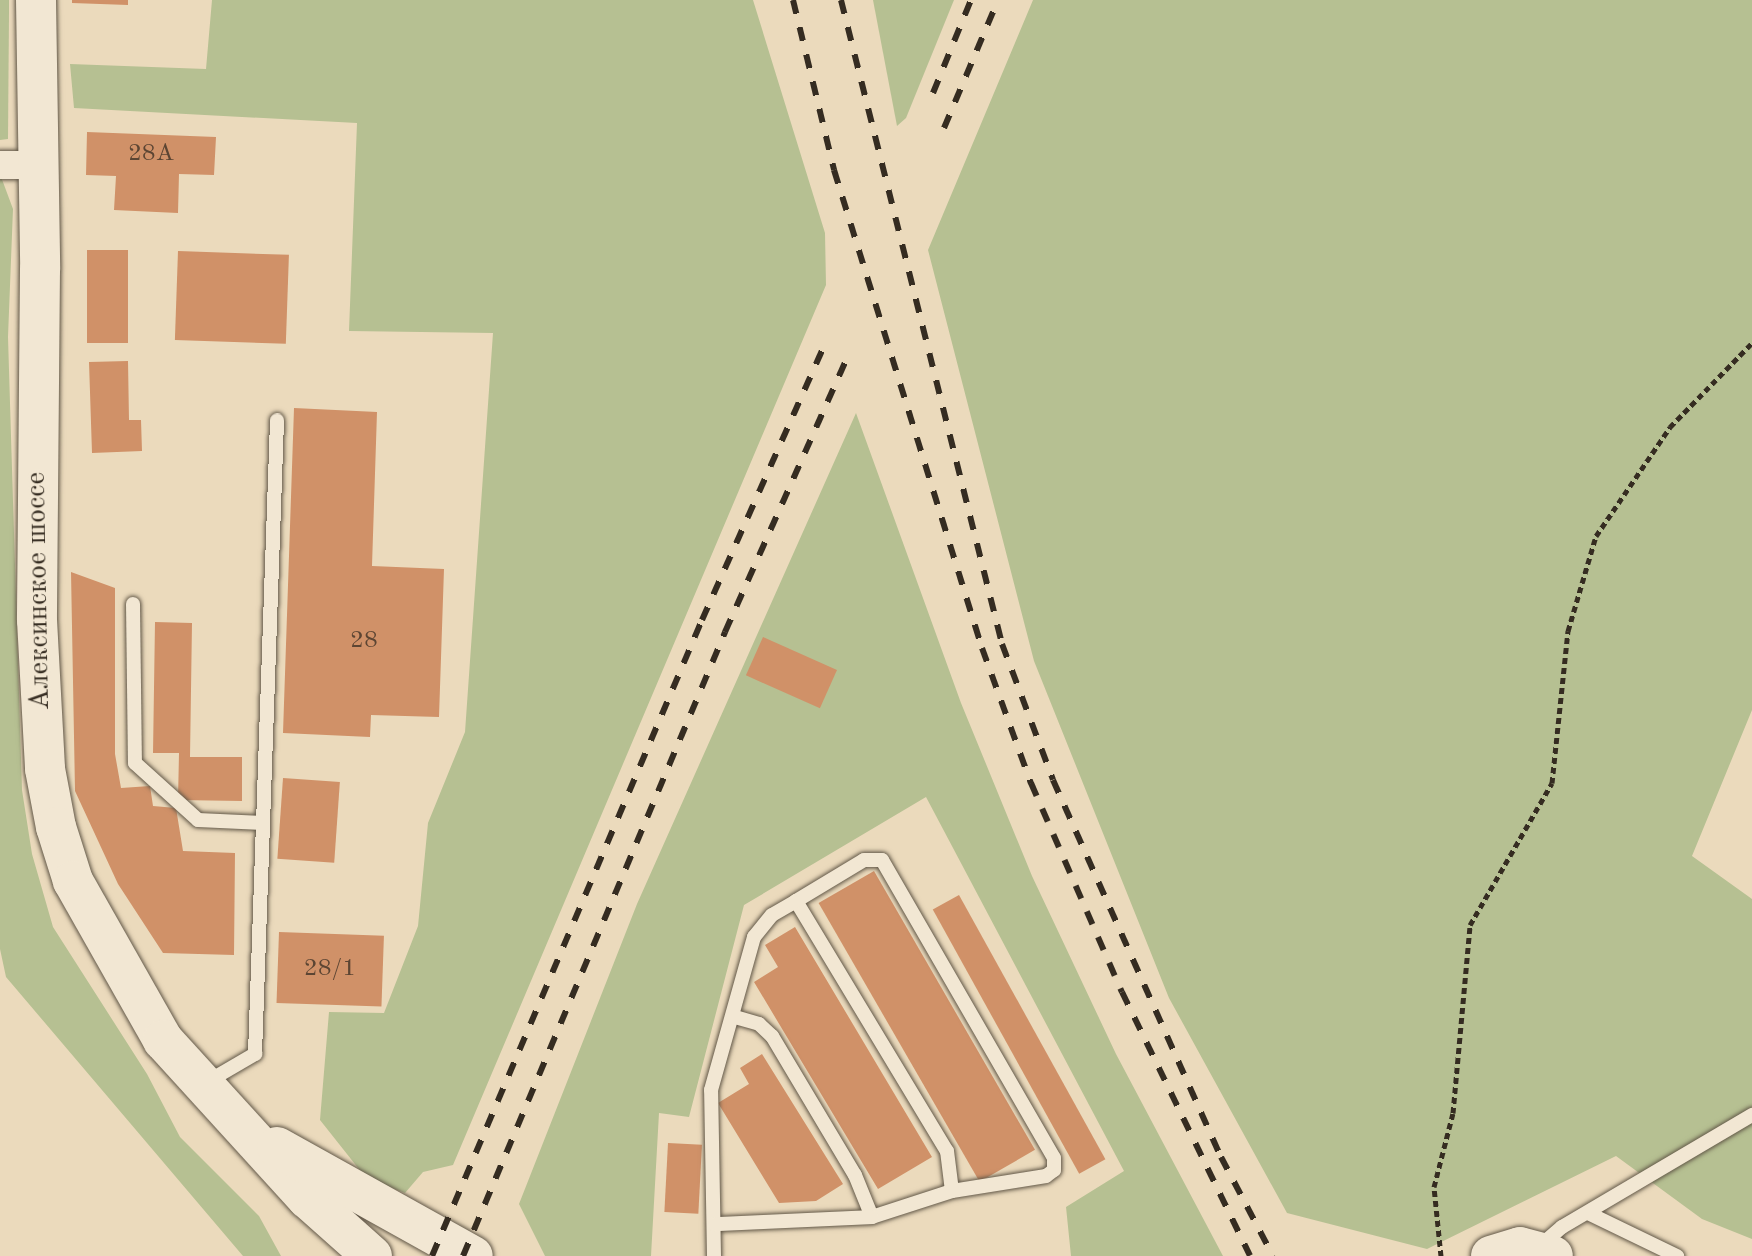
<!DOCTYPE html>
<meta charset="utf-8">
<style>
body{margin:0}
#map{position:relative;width:1752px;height:1256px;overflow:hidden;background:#ebdabc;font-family:"Old Standard TT",serif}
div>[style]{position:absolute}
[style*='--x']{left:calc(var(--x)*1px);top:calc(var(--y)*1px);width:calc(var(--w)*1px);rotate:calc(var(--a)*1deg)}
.green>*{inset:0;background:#b6c092}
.building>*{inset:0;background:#d09168;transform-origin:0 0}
.path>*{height:5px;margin-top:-2.5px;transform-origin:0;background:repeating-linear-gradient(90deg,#352c21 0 6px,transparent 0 10px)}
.roads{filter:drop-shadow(0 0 2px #625848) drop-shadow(0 0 2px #625848)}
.lane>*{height:14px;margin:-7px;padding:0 7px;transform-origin:7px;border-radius:7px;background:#f2e7d3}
.street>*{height:28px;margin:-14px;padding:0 14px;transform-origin:14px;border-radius:14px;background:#f2e7d3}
.secondary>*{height:40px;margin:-20px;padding:0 20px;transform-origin:20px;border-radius:20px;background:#f2e7d3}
.rail>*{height:6px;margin-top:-3px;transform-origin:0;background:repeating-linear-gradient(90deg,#352c21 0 14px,transparent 0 28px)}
span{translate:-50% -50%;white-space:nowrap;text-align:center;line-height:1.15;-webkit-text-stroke:6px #f2e7d3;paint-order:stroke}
.number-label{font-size:24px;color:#5c4533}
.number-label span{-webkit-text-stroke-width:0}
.street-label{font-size:28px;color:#352c21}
</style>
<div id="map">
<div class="green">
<div style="clip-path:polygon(0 0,9px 0,9px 10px,8px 139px,0 140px)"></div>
<div style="clip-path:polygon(212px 0,753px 0,825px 233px,826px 285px,453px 1165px,423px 1172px,405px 1193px,366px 1178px,320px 1120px,329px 1012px,384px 1013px,418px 926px,428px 823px,465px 732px,493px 333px,349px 331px,357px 123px,74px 108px,70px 64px,206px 69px)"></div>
<div style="clip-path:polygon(873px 0,954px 0,906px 118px,897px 126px)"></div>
<div style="clip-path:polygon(1033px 0,1752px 0,1752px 710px,1692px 856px,1752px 899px,1752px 1239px,1702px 1219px,1616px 1156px,1427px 1249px,1287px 1213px,1169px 998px,1034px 661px,928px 250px)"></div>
<div style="clip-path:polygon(0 174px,13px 209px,8px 337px,12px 469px,22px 790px,32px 854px,53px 927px,147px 1074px,180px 1137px,259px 1216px,281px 1256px,243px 1256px,6px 977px,0 949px)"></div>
<div style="clip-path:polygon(856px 413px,961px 703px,1032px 876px,1116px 1054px,1223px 1256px,1071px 1256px,1066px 1207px,1124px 1171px,926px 797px,744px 905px,689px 1117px,659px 1113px,651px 1256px,545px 1256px,519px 1204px,637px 904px)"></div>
</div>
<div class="building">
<div style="clip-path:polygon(72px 0,128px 0,128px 5px,72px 3px)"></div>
<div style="clip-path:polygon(87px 132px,216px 137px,214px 175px,179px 174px,178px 213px,114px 210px,116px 176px,86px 175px)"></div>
<div style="left:87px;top:250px;width:41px;height:93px"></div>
<div style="left:178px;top:251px;width:111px;height:89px;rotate:2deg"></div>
<div style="clip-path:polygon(128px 361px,129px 420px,141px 420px,142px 451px,92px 453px,89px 362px)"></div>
<div style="clip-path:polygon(294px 408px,377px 412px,372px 566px,444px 569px,439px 717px,371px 715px,370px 737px,283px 733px)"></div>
<div style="clip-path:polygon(71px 572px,115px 588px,115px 754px,121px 788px,150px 786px,153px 806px,176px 808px,183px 851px,235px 853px,234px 955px,163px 953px,118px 884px,75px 791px)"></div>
<div style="clip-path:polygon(155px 622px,192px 623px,190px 757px,242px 757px,242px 801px,178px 800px,179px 753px,153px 753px)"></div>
<div style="left:763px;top:637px;width:81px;height:42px;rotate:24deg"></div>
<div style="left:283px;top:778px;width:57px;height:81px;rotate:4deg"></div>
<div style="left:874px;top:871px;width:322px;height:64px;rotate:60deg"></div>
<div style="left:959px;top:895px;width:302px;height:30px;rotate:61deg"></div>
<div style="clip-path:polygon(795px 927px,932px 1157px,878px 1189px,754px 982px,778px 967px,765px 945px)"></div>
<div style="left:279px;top:932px;width:105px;height:71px;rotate:2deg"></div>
<div style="clip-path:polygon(762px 1054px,843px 1184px,816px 1201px,779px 1203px,718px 1103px,749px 1084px,740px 1068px)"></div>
<div style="left:668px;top:1143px;width:34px;height:69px;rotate:3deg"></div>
</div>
<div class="path">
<div style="--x:1441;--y:1256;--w:69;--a:-95.8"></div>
<div style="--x:1434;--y:1187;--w:76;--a:-75.6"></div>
<div style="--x:1453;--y:1113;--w:189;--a:-84.8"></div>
<div style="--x:1470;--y:925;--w:164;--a:-60"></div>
<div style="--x:1552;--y:783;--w:153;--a:-84"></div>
<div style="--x:1568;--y:631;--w:99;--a:-73.6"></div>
<div style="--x:1596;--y:536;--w:132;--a:-55.8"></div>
<div style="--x:1670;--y:427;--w:117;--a:-45.7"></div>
</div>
<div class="roads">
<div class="lane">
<div style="--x:133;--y:604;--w:159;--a:89.3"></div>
<div style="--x:135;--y:763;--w:85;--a:42.1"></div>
<div style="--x:198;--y:820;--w:65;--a:2.6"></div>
<div style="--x:796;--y:901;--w:292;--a:58.9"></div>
<div style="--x:947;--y:1151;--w:40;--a:82.9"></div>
<div style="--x:735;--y:1017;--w:25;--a:16"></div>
<div style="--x:759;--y:1024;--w:18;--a:43"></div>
<div style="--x:772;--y:1036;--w:162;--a:59.2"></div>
<div style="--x:855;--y:1175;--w:45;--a:68"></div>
<div style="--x:207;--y:1082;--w:56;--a:-30.3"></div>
<div style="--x:255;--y:1054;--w:634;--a:-88.01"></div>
<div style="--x:1590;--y:1214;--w:97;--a:25.8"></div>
<div style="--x:1540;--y:1246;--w:29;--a:-41"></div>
<div style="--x:1562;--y:1227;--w:221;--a:-30.5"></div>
<div style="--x:714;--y:1256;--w:166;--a:-91"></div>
<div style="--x:711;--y:1090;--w:159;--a:-74.3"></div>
<div style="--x:754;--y:937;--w:28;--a:-51"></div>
<div style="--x:772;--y:915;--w:28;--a:-30"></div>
<div style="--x:796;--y:901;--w:79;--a:-31.1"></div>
<div style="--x:864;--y:860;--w:18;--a:0"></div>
<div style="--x:882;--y:860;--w:344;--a:60"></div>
<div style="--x:1054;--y:1158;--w:12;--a:90"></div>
<div style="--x:1054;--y:1170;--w:10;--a:143"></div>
<div style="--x:1046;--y:1176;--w:95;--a:170.9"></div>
<div style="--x:952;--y:1191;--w:84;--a:162"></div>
<div style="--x:872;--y:1217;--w:157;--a:177.4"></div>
</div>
<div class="street">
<div style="--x:0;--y:165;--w:39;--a:0"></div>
</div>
<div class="secondary">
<div style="--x:36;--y:0;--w:269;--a:89.1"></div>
<div style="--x:40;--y:269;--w:351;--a:90.5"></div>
<div style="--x:37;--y:620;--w:149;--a:86.9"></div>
<div style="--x:45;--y:769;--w:59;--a:79.3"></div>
<div style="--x:56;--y:827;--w:57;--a:72.5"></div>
<div style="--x:73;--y:881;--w:183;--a:60.5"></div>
<div style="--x:163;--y:1040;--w:214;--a:47.7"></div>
<div style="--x:307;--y:1198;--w:87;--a:41.7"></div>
<div style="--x:277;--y:1147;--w:224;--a:29.1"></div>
<div style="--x:1491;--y:1256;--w:30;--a:-17"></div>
<div style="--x:1520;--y:1247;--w:34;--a:15"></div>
</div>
</div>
<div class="rail">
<div style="--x:793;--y:0;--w:175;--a:76.4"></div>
<div style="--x:834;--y:170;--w:500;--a:72.8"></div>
<div style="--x:982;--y:648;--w:144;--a:70.1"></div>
<div style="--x:1031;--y:783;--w:228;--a:66.5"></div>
<div style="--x:1122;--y:992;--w:293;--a:64.1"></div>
<div style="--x:841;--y:0;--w:664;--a:75.96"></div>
<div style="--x:1002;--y:644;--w:145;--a:69.4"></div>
<div style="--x:1053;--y:780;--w:413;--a:66"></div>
<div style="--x:1221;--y:1157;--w:112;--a:62.3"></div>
<div style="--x:933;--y:93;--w:100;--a:-67.8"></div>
<div style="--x:944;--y:128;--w:139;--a:-67.1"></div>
<div style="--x:432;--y:1256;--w:691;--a:-67"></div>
<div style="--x:702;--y:620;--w:300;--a:-66"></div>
<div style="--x:463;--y:1256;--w:677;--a:-67.22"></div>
<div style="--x:725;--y:632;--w:295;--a:-66"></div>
</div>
<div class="number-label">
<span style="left:151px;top:155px">28А</span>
<span style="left:364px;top:642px">28</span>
<span style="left:330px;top:970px">28/1</span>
</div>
<div class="street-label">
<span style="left:39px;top:591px;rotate:-91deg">Алексинское шоссе</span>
</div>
</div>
